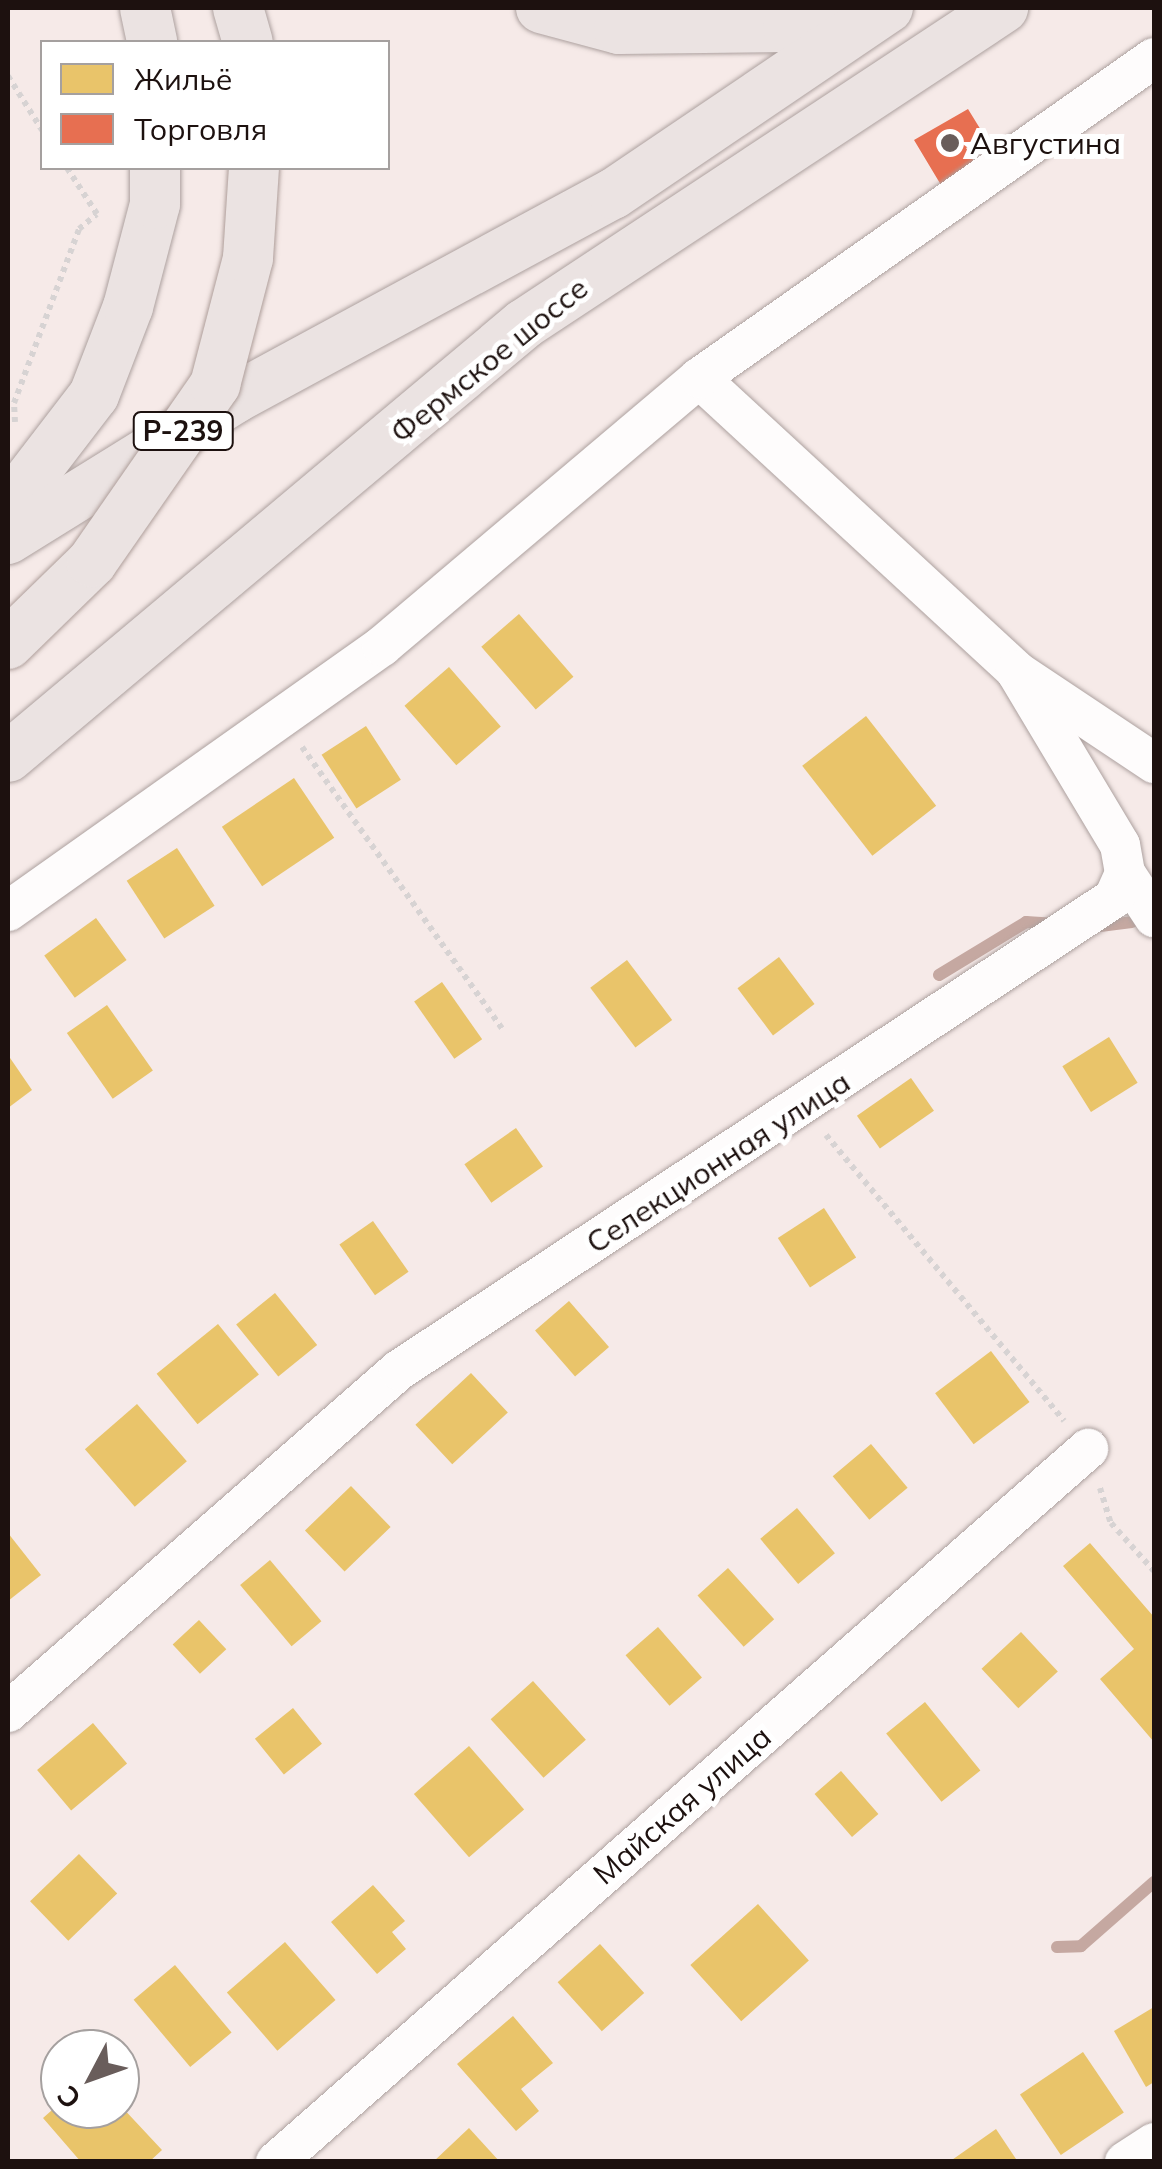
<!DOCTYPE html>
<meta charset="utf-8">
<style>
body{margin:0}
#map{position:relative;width:1162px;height:2169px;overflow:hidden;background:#f6eae8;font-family:Mulish,sans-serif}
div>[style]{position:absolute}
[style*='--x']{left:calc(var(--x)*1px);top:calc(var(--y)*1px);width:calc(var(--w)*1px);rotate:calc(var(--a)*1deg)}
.homes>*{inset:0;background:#e9c46a;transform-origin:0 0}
.shops>*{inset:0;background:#e76f51}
.stream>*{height:12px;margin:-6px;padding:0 6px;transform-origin:6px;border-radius:6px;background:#c5a8a1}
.path>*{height:6px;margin-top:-3px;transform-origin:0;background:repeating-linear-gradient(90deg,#d7d3d3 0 5px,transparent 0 10px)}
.roads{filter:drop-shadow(0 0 2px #ada19f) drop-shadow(0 0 2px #ada19f)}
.minor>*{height:40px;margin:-20px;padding:0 20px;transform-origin:20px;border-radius:20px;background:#fefcfc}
.major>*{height:50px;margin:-25px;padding:0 25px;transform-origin:25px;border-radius:25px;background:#ebe3e2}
.bridges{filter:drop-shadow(0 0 2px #ae9e9a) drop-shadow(0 0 2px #ae9e9a)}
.major-bridge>*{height:50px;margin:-25px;padding:0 25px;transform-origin:25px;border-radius:25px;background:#ebe3e2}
.dots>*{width:28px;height:28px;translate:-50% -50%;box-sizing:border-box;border:5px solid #fff;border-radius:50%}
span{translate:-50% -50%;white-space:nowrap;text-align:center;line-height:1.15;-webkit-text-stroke:10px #fff;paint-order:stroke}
.shield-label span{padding:2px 8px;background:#fff;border:2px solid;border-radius:8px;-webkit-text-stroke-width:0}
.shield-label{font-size:28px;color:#1d110f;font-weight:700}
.poi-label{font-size:30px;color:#1d110f}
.left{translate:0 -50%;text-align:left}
.street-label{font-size:30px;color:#1d110f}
.frame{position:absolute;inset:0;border:10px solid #1d110f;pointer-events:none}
.legend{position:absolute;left:40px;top:40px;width:350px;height:130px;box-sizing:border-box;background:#fff;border:2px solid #a5a09f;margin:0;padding:12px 18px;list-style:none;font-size:30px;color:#1d110f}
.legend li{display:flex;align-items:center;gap:20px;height:50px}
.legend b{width:50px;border:2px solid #a5a09f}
.north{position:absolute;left:40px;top:2029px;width:100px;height:100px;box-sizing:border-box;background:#fff;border:2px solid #a5a09f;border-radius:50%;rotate:229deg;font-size:28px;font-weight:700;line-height:40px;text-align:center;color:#1d110f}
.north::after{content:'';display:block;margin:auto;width:35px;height:45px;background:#695d5b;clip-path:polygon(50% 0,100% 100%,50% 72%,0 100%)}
</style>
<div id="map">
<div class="homes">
<div style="left:519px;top:614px;width:83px;height:50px;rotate:49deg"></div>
<div style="left:449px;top:667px;width:79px;height:59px;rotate:49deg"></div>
<div style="left:866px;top:716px;width:114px;height:81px;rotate:52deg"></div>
<div style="left:366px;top:726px;width:64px;height:53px;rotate:57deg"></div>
<div style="left:294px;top:778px;width:72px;height:87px;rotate:56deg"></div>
<div style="left:177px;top:848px;width:69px;height:60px;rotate:57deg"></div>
<div style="left:96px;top:918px;width:52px;height:64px;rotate:54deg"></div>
<div style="left:779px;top:957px;width:59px;height:52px;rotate:53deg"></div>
<div style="left:627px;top:960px;width:75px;height:46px;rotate:53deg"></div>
<div style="left:442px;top:982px;width:70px;height:34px;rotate:55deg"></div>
<div style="left:107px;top:1005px;width:80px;height:49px;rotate:55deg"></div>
<div style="left:1109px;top:1037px;width:54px;height:55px;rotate:58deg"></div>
<div style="clip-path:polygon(8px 1055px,32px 1090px,8px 1108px)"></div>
<div style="left:911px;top:1078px;width:40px;height:66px;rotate:55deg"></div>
<div style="left:516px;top:1128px;width:47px;height:63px;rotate:55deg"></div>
<div style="left:824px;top:1208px;width:59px;height:55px;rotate:57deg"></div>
<div style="left:373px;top:1221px;width:62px;height:41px;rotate:55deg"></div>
<div style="left:275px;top:1293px;width:67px;height:50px;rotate:51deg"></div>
<div style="left:569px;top:1301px;width:61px;height:45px;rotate:49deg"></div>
<div style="left:218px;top:1324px;width:65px;height:79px;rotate:51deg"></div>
<div style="left:991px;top:1351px;width:64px;height:70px;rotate:53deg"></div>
<div style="left:471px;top:1373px;width:54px;height:76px;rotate:47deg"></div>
<div style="left:137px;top:1404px;width:76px;height:69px;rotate:49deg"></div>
<div style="left:871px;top:1444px;width:57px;height:50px;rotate:50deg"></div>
<div style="left:351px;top:1486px;width:57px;height:64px;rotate:46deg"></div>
<div style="left:797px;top:1508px;width:59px;height:48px;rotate:50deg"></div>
<div style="clip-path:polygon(8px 1533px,41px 1575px,8px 1601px)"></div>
<div style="clip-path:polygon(1090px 1543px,1154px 1617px,1154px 1742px,1100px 1679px,1134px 1649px,1063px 1566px)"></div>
<div style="left:270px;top:1560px;width:80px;height:39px;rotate:50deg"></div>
<div style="left:728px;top:1568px;width:69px;height:41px;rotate:48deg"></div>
<div style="left:199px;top:1620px;width:40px;height:36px;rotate:47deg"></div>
<div style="left:658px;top:1627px;width:67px;height:43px;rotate:49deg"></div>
<div style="left:1021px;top:1632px;width:54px;height:54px;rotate:47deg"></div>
<div style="left:533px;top:1681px;width:79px;height:57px;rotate:48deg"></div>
<div style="left:925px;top:1702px;width:88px;height:50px;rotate:51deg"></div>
<div style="left:293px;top:1708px;width:46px;height:49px;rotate:51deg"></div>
<div style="left:93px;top:1723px;width:53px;height:73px;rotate:50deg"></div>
<div style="left:469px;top:1746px;width:84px;height:73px;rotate:49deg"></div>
<div style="left:841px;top:1771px;width:57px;height:35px;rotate:49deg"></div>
<div style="left:79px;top:1854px;width:55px;height:68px;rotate:46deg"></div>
<div style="clip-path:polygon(373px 1885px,405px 1921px,392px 1932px,406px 1949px,377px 1974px,331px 1922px)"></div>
<div style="left:758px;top:1904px;width:76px;height:91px;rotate:48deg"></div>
<div style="left:285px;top:1942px;width:77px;height:77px;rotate:49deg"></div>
<div style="left:600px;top:1944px;width:66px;height:57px;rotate:48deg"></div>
<div style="left:175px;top:1965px;width:88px;height:54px;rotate:50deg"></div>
<div style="clip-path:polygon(1154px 2007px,1154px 2082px,1146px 2087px,1114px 2031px)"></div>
<div style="clip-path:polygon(513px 2016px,553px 2063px,521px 2089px,539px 2111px,516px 2131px,457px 2064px)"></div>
<div style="left:1083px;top:2052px;width:73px;height:76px;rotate:56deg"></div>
<div style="clip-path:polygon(60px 2103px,60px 2109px,120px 2105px,162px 2150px,149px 2162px,81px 2162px,43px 2118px)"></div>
<div style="clip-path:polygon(469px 2128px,500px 2162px,433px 2162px)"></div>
<div style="clip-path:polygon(996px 2129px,1018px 2162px,949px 2162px)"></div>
</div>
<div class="shops">
<div style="clip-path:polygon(968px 109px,984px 135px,966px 148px,976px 165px,941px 185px,914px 140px)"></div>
</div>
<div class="stream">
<div style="--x:1100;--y:926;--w:32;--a:-7"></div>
<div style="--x:939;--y:975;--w:102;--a:-31.3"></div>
<div style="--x:1026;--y:922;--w:30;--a:4"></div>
<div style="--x:1057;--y:1947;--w:24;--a:-2"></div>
<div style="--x:1081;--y:1946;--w:97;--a:-41.2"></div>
</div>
<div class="path">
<div style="--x:8;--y:76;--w:64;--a:57.8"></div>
<div style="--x:15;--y:422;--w:19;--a:-93"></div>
<div style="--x:14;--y:403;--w:186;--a:-69.5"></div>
<div style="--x:79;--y:229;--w:23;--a:-40"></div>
<div style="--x:97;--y:214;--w:55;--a:-123.1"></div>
<div style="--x:302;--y:747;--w:345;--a:54.6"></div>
<div style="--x:826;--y:1135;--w:372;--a:50.2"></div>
<div style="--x:1100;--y:1488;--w:37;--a:73"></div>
<div style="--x:1111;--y:1523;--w:64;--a:48.1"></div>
</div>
<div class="roads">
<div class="minor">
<div style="--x:699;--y:378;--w:432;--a:42.7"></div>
<div style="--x:1016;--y:671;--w:166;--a:33.7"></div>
<div style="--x:1125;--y:873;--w:53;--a:56.6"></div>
<div style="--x:8;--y:911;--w:458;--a:-35.3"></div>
<div style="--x:382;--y:646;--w:415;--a:-40.2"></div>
<div style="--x:699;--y:378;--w:556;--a:-35.12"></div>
<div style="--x:8;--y:1712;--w:519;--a:-41.18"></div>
<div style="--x:399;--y:1370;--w:857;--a:-33.43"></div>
<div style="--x:1114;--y:898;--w:27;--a:-66"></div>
<div style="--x:1125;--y:873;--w:28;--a:-100"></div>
<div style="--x:1120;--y:845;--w:203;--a:-120.9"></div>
<div style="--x:276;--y:2162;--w:1081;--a:-41.29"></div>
<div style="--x:1125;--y:2162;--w:35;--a:-33"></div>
</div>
<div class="major">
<div style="--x:145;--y:8;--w:35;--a:78"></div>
<div style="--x:238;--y:8;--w:35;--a:74"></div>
<div style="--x:541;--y:8;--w:81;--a:15.1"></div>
<div style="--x:619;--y:29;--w:169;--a:-0.7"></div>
<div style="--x:788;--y:27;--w:48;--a:-23.4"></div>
<div style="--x:8;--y:507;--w:141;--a:-52.5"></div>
<div style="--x:94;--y:395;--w:94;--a:-68.9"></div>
<div style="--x:128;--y:307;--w:106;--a:-75.3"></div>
<div style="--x:155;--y:204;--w:36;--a:-90"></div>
<div style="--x:8;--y:539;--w:267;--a:-31.8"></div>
<div style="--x:235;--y:398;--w:430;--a:-28.4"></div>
<div style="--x:613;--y:194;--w:332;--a:-34.1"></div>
<div style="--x:8;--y:757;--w:674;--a:-40"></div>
<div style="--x:524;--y:324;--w:574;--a:-33.41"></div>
</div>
</div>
<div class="bridges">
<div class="major-bridge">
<div style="--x:8;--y:644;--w:117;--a:-44.3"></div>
<div style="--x:92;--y:562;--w:216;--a:-55.2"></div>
<div style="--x:215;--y:385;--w:131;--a:-75.4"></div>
<div style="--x:248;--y:258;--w:90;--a:-86.2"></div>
</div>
</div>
<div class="dots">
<div style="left:950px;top:143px;background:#695d5b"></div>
</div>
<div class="shield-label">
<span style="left:183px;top:431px">Р-239</span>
</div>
<div class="poi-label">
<span class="left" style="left:970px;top:143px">Августина</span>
</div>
<div class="street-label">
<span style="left:489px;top:360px;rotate:-39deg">Фермское шоссе</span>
<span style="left:718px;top:1162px;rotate:-33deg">Селекционная улица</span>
<span style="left:682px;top:1805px;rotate:-41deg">Майская улица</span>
</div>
<div class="frame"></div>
<ul class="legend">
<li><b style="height:28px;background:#e9c46a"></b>Жильё</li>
<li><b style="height:28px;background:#e76f51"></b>Торговля</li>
</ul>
<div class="north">С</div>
</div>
